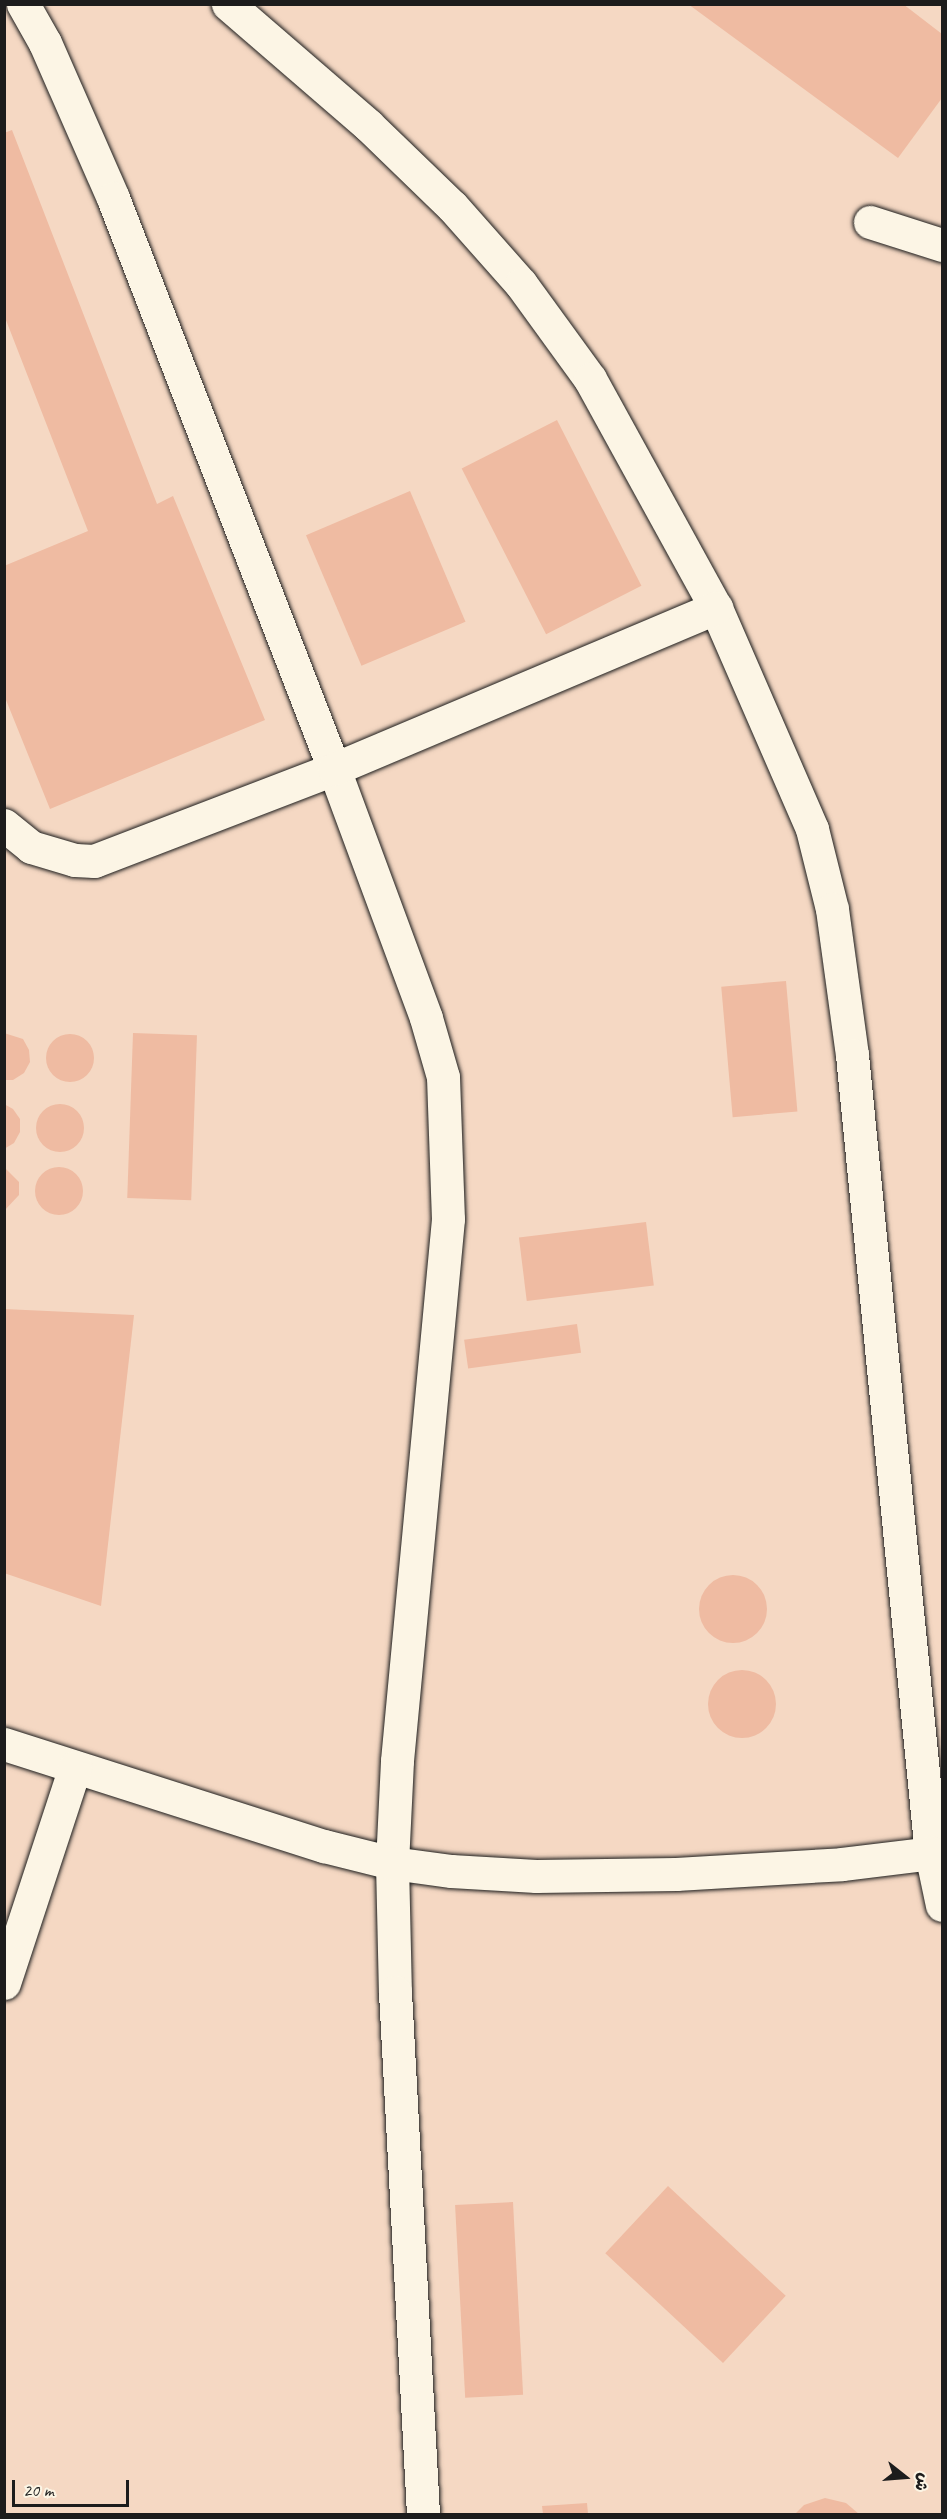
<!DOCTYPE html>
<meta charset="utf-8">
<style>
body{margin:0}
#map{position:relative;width:947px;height:2519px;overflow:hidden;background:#f8e4d1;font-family:Caveat,"Playpen Sans Arabic",sans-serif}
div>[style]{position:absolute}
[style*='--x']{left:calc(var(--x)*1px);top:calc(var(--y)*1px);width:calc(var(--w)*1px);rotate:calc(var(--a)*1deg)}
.built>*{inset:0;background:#f5d8c3;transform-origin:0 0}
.building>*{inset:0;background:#efbba2;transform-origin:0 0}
.round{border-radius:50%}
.roads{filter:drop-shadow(0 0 2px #1c1c1c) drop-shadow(0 0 2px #1c1c1c)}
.minor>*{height:33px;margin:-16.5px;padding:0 16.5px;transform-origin:16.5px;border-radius:16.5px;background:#fcf5e5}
span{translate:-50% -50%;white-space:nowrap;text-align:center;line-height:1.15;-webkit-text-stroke:5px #fcf5e5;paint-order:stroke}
.frame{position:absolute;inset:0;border:6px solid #1c1c1c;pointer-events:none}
.north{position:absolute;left:875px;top:2447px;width:60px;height:60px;-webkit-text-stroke:4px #fcf5e5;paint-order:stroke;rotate:107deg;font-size:16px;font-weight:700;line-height:24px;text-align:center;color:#1c1c1c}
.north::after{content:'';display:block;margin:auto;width:21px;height:27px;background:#1c1c1c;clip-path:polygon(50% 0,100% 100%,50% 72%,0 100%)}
.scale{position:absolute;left:12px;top:2480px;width:117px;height:27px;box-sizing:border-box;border:3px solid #1c1c1c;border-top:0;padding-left:8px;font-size:18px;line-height:21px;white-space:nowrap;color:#1c1c1c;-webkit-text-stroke:4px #fcf5e5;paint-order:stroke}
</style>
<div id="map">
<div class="built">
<div style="left:5px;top:5px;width:937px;height:2509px"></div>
</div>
<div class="building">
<div style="clip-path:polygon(688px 4px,903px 4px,942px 34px,942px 98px,898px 158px)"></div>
<div style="clip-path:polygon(12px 130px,157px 504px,173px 496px,265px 720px,50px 809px,4px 695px,4px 566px,88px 531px,4px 315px,4px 133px)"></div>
<div style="left:557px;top:420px;width:186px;height:107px;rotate:63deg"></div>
<div style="left:410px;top:491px;width:142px;height:113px;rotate:67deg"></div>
<div style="left:786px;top:981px;width:131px;height:65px;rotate:85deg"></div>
<div style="clip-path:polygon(4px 1033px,23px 1039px,29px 1050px,30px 1062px,24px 1073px,13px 1080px,4px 1080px)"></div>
<div style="left:133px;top:1033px;width:64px;height:165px;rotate:2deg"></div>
<div class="round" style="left:46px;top:1034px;width:48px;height:48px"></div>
<div style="clip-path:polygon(4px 1104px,13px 1109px,20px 1119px,20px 1132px,14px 1143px,4px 1149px)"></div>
<div class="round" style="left:36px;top:1104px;width:48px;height:48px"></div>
<div style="clip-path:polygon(4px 1167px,19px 1182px,19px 1195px,4px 1211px)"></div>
<div class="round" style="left:35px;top:1167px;width:48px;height:48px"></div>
<div style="left:646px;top:1222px;width:64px;height:128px;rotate:83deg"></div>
<div style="clip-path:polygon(4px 1309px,134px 1315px,101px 1606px,4px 1573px)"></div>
<div style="left:577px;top:1324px;width:29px;height:114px;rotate:82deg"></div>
<div class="round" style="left:699px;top:1575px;width:68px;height:68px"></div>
<div class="round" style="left:708px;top:1670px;width:68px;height:68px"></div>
<div style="left:668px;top:2186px;width:161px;height:92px;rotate:43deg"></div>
<div style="left:513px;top:2202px;width:193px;height:58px;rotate:87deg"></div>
<div style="clip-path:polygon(825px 2498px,846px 2503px,859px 2514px,795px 2514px,804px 2505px)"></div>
<div style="clip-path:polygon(587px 2503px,588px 2514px,543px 2514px,542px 2506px)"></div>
</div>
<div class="roads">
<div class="minor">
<div style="--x:23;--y:4;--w:45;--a:60.6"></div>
<div style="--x:45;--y:43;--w:169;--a:66.3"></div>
<div style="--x:113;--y:198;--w:612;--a:68.84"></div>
<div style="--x:334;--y:769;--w:265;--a:69.7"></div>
<div style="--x:426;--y:1018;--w:61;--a:73.9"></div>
<div style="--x:443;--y:1077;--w:142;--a:88"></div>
<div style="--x:448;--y:1219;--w:544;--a:95.38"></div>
<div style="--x:397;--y:1761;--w:102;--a:92.8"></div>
<div style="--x:392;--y:1863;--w:129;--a:88.7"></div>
<div style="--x:395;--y:1992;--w:523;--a:86.93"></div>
<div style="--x:228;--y:4;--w:185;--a:40.8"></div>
<div style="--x:368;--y:125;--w:117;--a:44"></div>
<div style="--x:452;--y:206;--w:104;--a:48.5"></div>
<div style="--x:521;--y:284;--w:117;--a:54"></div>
<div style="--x:590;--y:379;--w:261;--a:61.2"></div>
<div style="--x:716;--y:608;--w:241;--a:66.5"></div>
<div style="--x:812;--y:829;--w:82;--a:76"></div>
<div style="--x:832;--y:909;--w:147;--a:82.2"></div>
<div style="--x:852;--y:1055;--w:802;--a:84.35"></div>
<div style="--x:931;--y:1853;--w:53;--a:78.1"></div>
<div style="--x:870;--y:222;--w:76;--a:17.7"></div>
<div style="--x:4;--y:825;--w:35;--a:39"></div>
<div style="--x:31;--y:847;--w:46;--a:16.5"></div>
<div style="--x:75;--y:860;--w:19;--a:3"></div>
<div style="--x:94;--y:861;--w:257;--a:-21"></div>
<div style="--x:334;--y:769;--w:415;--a:-22.9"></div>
<div style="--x:4;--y:1744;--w:336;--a:17.7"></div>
<div style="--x:324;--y:1846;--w:70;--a:14"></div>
<div style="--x:392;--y:1863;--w:60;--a:7.7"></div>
<div style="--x:451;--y:1871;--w:85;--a:3.4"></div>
<div style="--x:536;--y:1876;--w:140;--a:-0.8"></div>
<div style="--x:676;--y:1874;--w:166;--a:-3.4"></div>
<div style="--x:842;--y:1864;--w:90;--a:-7"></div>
<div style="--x:4;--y:1983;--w:227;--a:-71.8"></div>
</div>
</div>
<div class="frame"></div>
<div class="north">ش</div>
<div class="scale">20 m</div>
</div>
